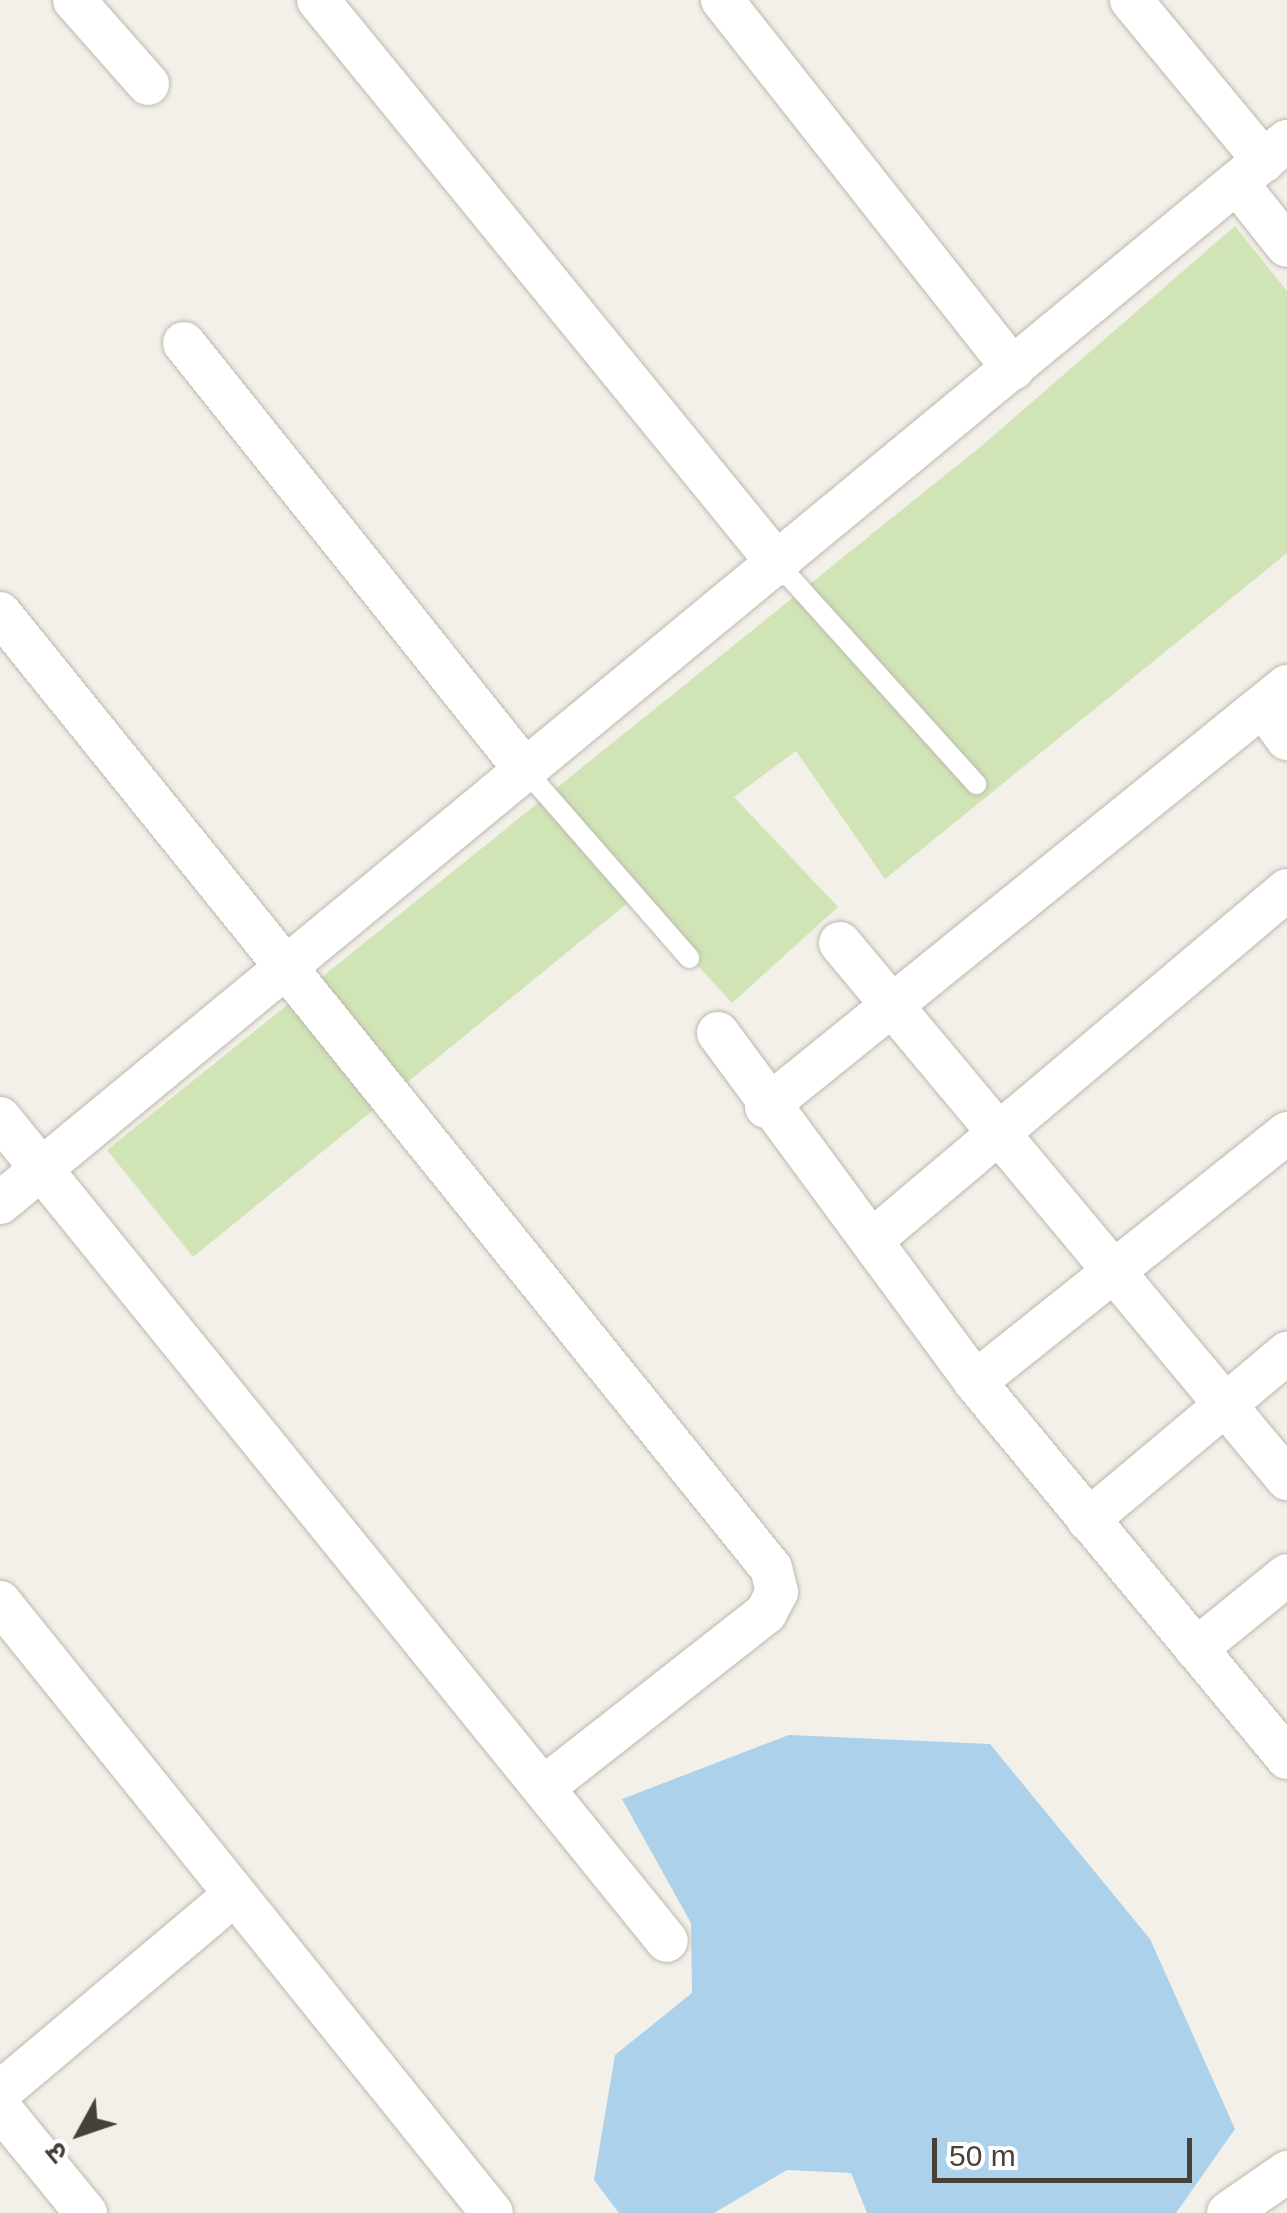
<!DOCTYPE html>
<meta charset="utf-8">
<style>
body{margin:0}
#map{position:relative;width:1287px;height:2213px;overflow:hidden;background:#f3f0e9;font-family:Helvetica,"Noto Sans Devanagari",sans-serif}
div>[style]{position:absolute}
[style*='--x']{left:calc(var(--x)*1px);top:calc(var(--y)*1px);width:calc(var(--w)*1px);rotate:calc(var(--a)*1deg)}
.green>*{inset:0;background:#d0e4b6}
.water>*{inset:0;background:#abd1eb}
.roads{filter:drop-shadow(0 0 2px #beb8ad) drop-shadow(0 0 2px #beb8ad)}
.lane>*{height:20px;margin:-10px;padding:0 10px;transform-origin:10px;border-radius:10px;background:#fff}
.street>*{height:42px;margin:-21px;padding:0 21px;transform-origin:21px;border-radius:21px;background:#fff}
span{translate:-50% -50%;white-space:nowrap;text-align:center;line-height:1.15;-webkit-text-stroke:10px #fff;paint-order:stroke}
.north{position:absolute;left:30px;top:2083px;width:100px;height:100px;-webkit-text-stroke:8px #fff;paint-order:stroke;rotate:230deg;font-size:28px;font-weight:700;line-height:40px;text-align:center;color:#474138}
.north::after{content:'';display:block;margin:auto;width:35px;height:45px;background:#474138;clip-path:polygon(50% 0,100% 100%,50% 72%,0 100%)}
.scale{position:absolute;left:932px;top:2138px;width:260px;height:45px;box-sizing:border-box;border:5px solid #474138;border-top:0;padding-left:12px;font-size:30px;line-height:35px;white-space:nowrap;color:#474138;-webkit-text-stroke:8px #fff;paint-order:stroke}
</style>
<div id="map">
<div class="green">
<div style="clip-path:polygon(1235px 226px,1287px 291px,1287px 553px,885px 879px,796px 751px,734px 797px,838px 907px,732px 1003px,635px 897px,193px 1257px,107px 1150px,985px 443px)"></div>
</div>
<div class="water">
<div style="clip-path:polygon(789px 1735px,990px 1744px,1150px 1939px,1235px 2129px,1176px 2213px,867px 2213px,851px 2173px,787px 2170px,714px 2213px,619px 2213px,594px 2180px,615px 2055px,692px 1993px,691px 1923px,622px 1799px)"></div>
</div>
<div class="roads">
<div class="lane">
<div style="--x:779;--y:565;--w:295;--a:48"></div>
<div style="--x:527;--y:772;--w:247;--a:48.9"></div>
</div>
<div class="street">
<div style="--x:74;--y:0;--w:112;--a:48.6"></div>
<div style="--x:318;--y:0;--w:729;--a:50.79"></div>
<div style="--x:722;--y:0;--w:470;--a:51.7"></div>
<div style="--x:1131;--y:0;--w:209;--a:50.4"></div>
<div style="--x:1237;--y:183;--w:80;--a:51.6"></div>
<div style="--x:184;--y:343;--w:549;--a:51.36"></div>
<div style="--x:0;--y:613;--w:1227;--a:51.09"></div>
<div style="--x:771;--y:1568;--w:25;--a:76"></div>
<div style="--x:777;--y:1592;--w:24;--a:118"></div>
<div style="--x:766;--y:1613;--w:283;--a:141.9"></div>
<div style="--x:1263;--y:706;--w:41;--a:54"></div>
<div style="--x:840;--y:943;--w:698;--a:50.17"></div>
<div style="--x:718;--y:1033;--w:433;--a:53.6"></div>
<div style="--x:975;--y:1382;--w:489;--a:50.3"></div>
<div style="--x:766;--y:1107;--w:670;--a:-38.94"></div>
<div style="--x:0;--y:1118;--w:1059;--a:50.98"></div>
<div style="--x:0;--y:1203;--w:1669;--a:-39.53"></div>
<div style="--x:872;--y:1240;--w:543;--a:-40.14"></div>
<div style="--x:975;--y:1382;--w:399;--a:-38.6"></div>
<div style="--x:1088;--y:1520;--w:260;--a:-40"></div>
<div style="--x:0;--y:1602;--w:784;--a:51.16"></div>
<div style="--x:1196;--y:1649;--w:117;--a:-39.1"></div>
<div style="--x:0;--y:2092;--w:307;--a:-40.1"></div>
<div style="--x:0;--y:2108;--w:136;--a:50.7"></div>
<div style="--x:1228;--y:2213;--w:72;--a:-34.8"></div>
</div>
</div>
<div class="north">उ</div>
<div class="scale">50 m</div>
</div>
